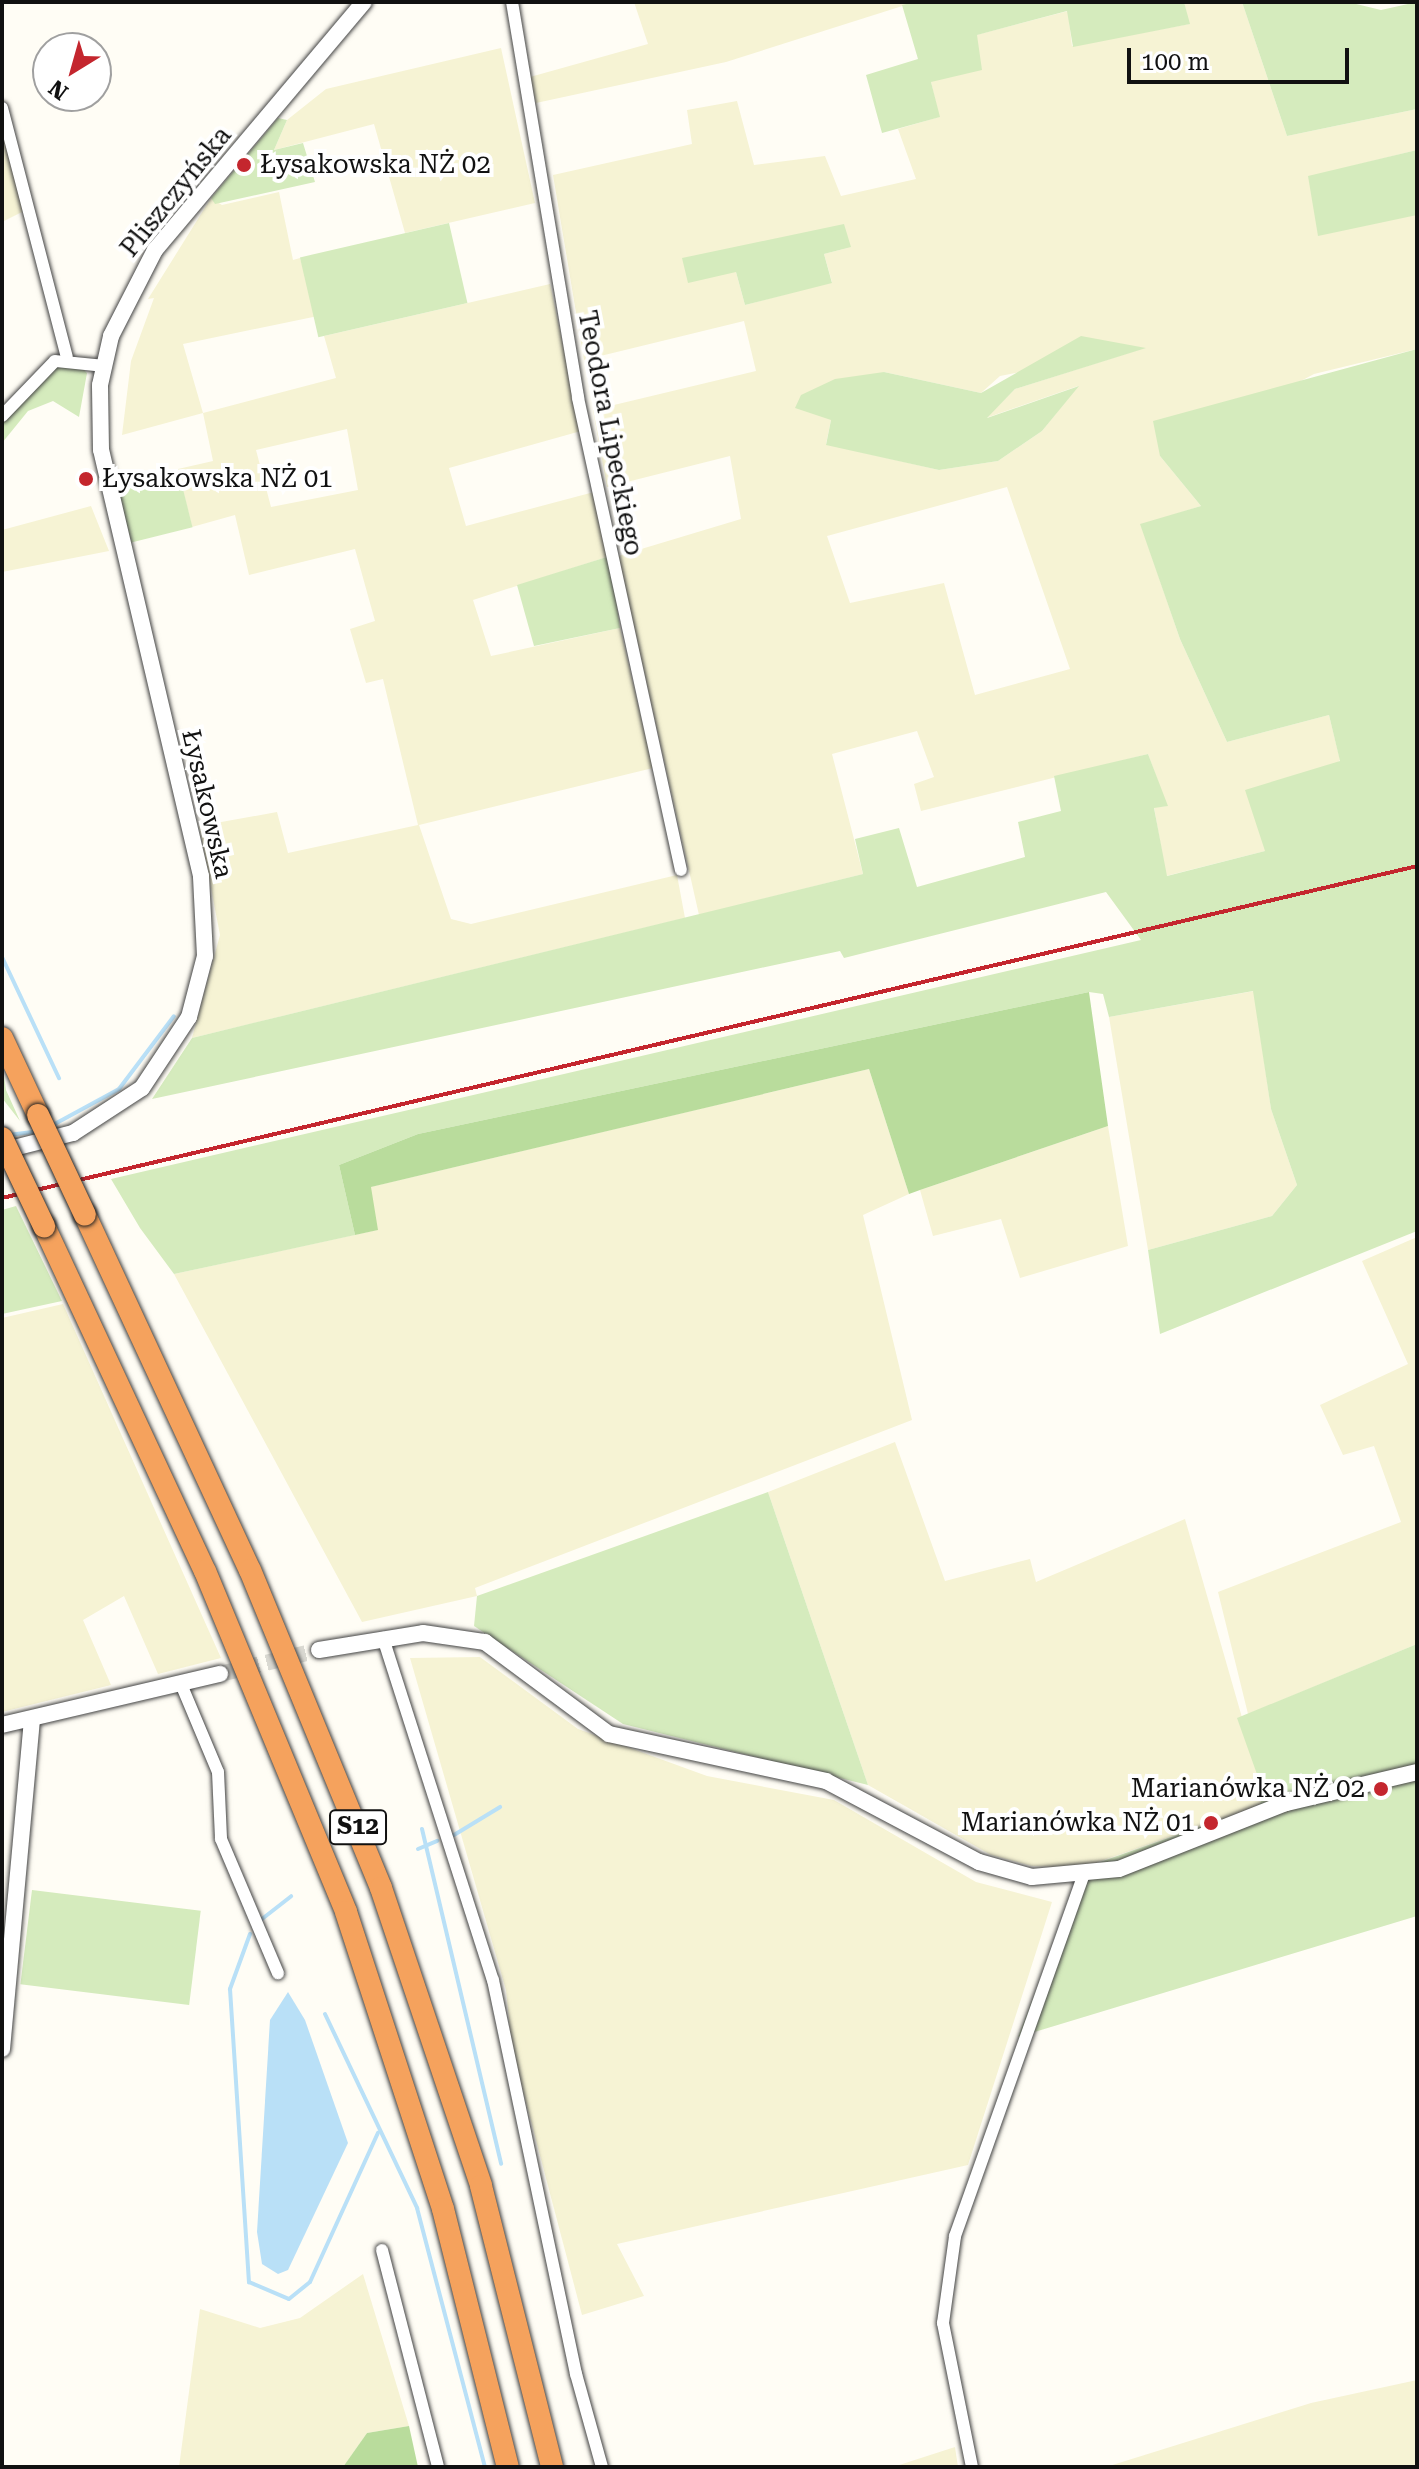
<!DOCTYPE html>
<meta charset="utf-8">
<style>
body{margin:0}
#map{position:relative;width:1419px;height:2469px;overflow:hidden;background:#fffdf5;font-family:"Roboto Serif",serif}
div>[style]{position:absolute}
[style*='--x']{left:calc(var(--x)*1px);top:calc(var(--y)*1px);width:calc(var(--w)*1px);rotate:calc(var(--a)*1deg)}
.farmland>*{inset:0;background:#f6f3d4}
.green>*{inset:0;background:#d5ebbd;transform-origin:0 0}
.forest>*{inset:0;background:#b9dc9c}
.water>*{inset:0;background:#b9e0f7}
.stream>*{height:4px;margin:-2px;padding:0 2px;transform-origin:2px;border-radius:2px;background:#b9e0f7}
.tertiary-tunnel>*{height:16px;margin-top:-8px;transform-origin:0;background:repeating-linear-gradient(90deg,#dbdad3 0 16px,transparent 0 24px)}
.roads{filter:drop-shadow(0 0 2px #444) drop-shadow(0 0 2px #444)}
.minor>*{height:12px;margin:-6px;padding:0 6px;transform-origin:6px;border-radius:6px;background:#fff}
.tertiary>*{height:16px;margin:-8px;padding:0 8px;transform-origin:8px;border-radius:8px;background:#fff}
.motorway>*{height:22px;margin:-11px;padding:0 11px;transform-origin:11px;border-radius:11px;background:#f5a25d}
.rail>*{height:4px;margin:-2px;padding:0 2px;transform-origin:2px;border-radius:2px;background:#c4262e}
.bridges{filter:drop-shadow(0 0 2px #222) drop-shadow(0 0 2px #222)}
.motorway-bridge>*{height:22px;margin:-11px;padding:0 11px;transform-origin:11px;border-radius:11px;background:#f5a25d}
.dots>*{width:22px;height:22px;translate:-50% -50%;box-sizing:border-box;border:4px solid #fff;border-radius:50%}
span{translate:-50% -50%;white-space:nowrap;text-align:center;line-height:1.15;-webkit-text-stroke:8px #fff;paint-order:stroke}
.shield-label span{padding:2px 6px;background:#fff;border:2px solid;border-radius:6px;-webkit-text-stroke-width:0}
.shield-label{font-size:24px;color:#111;font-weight:700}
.poi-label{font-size:26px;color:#111}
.left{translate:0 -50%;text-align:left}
.right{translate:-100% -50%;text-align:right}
.street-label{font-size:26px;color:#111}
.frame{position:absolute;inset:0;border:4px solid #111;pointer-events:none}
.north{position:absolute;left:32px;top:32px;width:80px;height:80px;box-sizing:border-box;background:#fff;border:2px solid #a0a0a0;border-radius:50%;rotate:217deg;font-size:22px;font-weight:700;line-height:32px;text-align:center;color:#111}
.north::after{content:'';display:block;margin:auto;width:28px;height:36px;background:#c4262e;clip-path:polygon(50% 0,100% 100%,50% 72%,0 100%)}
.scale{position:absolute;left:1127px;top:48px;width:222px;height:36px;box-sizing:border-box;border:4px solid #111;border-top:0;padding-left:10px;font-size:24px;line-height:28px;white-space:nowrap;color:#111;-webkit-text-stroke:6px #fff;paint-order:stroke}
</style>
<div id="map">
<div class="farmland">
<div style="clip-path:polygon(634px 2px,915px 2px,726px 62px,536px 103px,530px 77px,648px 44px)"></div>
<div style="clip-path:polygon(evenodd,1184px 2px,1242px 2px,1287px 136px,1417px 109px,1417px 150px,1308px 177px,1417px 213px,1417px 349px,1314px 374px,1160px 456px,1201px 506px,1141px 525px,1180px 639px,1227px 742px,1329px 715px,1340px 760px,1265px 851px,1166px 876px,1154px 807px,1167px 806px,1148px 754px,921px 811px,914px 784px,934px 777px,917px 731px,832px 754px,863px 874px,699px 915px,618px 556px,741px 519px,730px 456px,607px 487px,593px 410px,756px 371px,744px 321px,584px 360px,553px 175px,692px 144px,687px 110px,737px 101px,754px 165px,825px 156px,841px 196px,916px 179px,898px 129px,939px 117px,931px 82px,976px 35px,1068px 11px,1072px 46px,1189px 24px,1184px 2px,851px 247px,824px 254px,832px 282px,745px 305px,736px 272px,851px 247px,1184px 2px,1144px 348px,1015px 389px,986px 418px,1078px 386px,1042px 431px,998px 461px,939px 470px,826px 444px,831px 420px,884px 372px,981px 393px,1000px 376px,1144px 348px,1184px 2px,1007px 487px,1070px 669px,975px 695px,944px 583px,850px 603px,827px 536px,1007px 487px)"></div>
<div style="clip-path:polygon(501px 48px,535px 203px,405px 233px,374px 124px,274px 150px,287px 120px,326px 89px)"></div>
<div style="clip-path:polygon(2px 119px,28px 209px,2px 222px)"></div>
<div style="clip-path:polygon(evenodd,279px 192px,293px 260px,300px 258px,318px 316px,183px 344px,203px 413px,336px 378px,324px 336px,550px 284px,581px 431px,449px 468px,466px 526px,594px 492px,610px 556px,473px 600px,491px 656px,620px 628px,653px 768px,419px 825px,451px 919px,471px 924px,677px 875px,685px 918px,192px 1038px,220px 935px,199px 826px,277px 812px,288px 853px,418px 825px,383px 679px,366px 683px,350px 629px,375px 621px,355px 549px,249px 575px,235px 515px,192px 527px,178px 469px,213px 461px,203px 413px,122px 435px,131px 361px,154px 298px,148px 299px,211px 198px,222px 205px,279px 192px,347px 429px,358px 490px,271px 507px,256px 450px,347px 429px)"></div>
<div style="clip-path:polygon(91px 506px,109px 551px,2px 572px,2px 530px)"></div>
<div style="clip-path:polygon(1254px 991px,1271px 1109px,1297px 1185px,1272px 1216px,1148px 1250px,1109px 1017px)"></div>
<div style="clip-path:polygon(869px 1069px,909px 1194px,863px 1215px,912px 1420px,475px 1588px,477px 1596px,362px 1622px,174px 1274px,377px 1230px,370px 1187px)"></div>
<div style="clip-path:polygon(1108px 1126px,1128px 1246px,1020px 1278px,1001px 1219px,933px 1236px,920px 1190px)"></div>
<div style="clip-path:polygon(1417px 1237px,1417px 1644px,1248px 1714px,1218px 1592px,1401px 1522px,1374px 1446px,1343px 1455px,1320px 1405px,1408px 1364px,1362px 1261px)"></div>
<div style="clip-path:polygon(63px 1304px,221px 1658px,158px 1674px,124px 1596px,83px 1620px,111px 1685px,2px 1712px,2px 1318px)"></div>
<div style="clip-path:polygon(895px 1442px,945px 1581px,1030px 1559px,1036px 1582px,1185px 1519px,1264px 1794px,1259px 1806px,1081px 1868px,1032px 1866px,991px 1855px,868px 1785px,768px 1492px)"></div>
<div style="clip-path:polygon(480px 1657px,578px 1729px,707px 1776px,834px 1800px,976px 1882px,1052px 1902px,968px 2165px,617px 2244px,644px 2296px,582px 2315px,512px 2049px,506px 1990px,410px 1658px)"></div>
<div style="clip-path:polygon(363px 2274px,409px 2426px,367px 2433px,343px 2467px,179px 2467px,200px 2309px,260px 2328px,300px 2318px)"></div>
<div style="clip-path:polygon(1417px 2380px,1417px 2467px,1106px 2467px,1311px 2403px)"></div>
<div style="clip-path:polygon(955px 2447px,958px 2467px,893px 2467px)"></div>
</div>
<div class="green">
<div style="clip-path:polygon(915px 2px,1184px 2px,1190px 24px,1073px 47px,1067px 11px,977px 35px,982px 70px,931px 82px,940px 117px,882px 133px,866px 75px,918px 59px,902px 5px)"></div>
<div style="clip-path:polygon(1242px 2px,1348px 2px,1381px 10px,1417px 2px,1417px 109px,1287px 136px)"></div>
<div style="clip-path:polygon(278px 118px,287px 120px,274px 150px,303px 143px,315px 182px,215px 204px,211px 198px)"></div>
<div style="clip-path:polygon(1417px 150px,1417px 215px,1318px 236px,1308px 176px)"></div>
<div style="left:449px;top:223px;width:82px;height:153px;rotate:77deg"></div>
<div style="clip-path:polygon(844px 224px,851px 247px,824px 254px,832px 283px,745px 305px,736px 272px,688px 283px,682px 258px)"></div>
<div style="clip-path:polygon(1081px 336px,1146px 348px,1015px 389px,987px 418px,1079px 386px,1042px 431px,998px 461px,939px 470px,826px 445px,831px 420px,795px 408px,801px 395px,835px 379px,884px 372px,981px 393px)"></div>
<div style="clip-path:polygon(1417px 349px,1417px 1231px,1160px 1334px,1148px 1250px,1272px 1216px,1297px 1185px,1271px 1109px,1253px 991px,1109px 1017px,1103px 994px,1089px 992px,418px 1134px,339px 1165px,355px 1235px,277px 1252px,174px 1274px,140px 1228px,111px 1179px,1141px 940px,1106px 892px,844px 958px,840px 951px,152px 1099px,192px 1038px,863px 874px,855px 839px,899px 828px,917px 887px,1025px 857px,1018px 822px,1061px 811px,1054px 776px,1148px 754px,1168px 806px,1154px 808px,1167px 876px,1265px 851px,1245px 790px,1340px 761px,1329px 715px,1227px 742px,1180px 639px,1140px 524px,1201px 506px,1160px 456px,1153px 421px)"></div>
<div style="clip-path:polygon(77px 363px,87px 373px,79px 417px,53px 401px,28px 411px,2px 443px,2px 422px,56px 366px)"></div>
<div style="left:178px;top:469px;width:60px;height:63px;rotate:76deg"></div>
<div style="clip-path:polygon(610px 556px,620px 628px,534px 646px,517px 585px)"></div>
<div style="clip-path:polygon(2px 1062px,6px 1090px,20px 1121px,2px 1098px)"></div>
<div style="clip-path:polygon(16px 1206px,62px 1301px,2px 1314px,2px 1210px)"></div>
<div style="clip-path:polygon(768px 1492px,868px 1785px,623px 1724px,474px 1626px,477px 1596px)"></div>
<div style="clip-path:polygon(1417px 1644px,1417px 1916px,1018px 2037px,1083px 1868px,1259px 1806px,1264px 1794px,1237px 1718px)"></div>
<div style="left:32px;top:1890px;width:170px;height:95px;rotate:7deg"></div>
</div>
<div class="forest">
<div style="clip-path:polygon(1089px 992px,1108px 1126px,920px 1190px,909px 1194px,869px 1069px,371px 1187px,378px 1230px,355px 1235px,339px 1165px,418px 1134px)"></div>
<div style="clip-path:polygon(409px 2426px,418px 2467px,343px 2467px,367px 2433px)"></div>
</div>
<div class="water">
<div style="clip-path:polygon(288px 1992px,305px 2020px,348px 2143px,288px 2270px,278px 2274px,262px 2264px,257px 2232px,270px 2020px)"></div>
</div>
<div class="stream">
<div style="--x:2;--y:957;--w:134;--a:64.8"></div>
<div style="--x:51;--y:1126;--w:77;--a:-28.6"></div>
<div style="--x:119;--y:1089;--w:91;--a:-53"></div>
<div style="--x:8;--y:1135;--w:31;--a:-7"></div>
<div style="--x:422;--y:1829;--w:344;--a:76.7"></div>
<div style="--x:454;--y:1835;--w:54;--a:-31.3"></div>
<div style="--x:418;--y:1849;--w:21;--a:-23"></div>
<div style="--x:262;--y:1919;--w:37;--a:-38"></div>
<div style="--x:250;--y:1934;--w:59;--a:110"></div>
<div style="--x:230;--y:1989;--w:294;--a:86.3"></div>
<div style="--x:249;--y:2282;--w:43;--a:23"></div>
<div style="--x:289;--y:2299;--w:27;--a:-39"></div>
<div style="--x:310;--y:2282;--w:164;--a:-65.5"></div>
<div style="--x:325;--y:2014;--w:215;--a:64.6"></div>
<div style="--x:417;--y:2208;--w:268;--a:75.3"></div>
</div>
<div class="tertiary-tunnel">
<div style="--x:220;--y:1674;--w:102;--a:-13.6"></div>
</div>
<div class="roads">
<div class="minor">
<div style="--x:512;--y:2;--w:401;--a:80.5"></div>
<div style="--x:578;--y:398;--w:483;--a:77.7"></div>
<div style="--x:2;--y:108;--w:257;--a:75.4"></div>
<div style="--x:2;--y:416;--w:76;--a:-46.1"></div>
<div style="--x:55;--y:361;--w:49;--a:5.8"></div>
<div style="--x:383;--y:1638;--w:359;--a:72.2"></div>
<div style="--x:493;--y:1980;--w:403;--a:78.1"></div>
<div style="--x:576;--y:2374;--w:97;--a:74.4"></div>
<div style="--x:181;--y:1684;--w:95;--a:67.2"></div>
<div style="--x:218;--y:1772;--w:67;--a:87.4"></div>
<div style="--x:221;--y:1839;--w:146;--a:67"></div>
<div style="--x:382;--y:2250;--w:224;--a:75.5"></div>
<div style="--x:972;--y:2467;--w:147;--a:-101.4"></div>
<div style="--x:943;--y:2323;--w:88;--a:-82.1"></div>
<div style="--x:955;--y:2236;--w:381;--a:-70.4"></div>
</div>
<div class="tertiary">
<div style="--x:2;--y:1151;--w:73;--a:-14.2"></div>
<div style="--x:73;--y:1133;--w:82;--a:-33.1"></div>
<div style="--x:142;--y:1088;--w:85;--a:-56.5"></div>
<div style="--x:189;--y:1017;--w:63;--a:-75.3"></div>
<div style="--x:205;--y:956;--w:80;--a:-92.9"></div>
<div style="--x:201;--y:876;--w:438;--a:-103.2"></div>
<div style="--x:101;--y:450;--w:65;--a:-90.9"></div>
<div style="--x:100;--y:385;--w:50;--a:-77.3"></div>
<div style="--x:111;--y:336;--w:97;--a:-62.9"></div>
<div style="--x:155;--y:250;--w:324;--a:-49.9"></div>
<div style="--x:319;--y:1650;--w:105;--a:-9.3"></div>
<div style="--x:423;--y:1633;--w:63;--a:8.3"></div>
<div style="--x:485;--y:1642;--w:154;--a:36.6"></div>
<div style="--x:609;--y:1734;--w:222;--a:12.2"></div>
<div style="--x:826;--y:1781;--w:173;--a:27.9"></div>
<div style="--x:979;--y:1862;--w:55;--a:15.8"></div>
<div style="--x:1032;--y:1877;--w:87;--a:-5.3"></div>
<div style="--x:1119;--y:1869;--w:180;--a:-21.6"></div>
<div style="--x:1286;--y:1803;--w:135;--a:-13.3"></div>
<div style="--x:2;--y:1725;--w:224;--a:-13.2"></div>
<div style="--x:2;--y:2049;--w:331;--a:-84.8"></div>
</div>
<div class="motorway">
<div style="--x:2;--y:1038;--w:85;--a:64.9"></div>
<div style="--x:85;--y:1215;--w:391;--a:65.1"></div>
<div style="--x:250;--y:1570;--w:344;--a:67.6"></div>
<div style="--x:381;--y:1888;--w:314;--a:71.4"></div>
<div style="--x:481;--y:2186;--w:290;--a:75.8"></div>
<div style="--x:44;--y:1226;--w:381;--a:65"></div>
<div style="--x:205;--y:1571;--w:369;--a:67.5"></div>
<div style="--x:346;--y:1912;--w:312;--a:71.9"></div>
<div style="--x:443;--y:2209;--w:266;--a:75.9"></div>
</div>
</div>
<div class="rail">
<div style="--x:2;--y:1198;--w:1453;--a:-13.2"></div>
</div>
<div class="bridges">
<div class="motorway-bridge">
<div style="--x:38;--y:1115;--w:110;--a:64.8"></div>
<div style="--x:2;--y:1138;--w:98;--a:64.5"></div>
</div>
</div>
<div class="dots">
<div style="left:244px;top:165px;background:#c4262e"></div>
<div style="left:86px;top:479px;background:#c4262e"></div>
<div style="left:1381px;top:1789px;background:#c4262e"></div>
<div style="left:1211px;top:1823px;background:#c4262e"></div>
</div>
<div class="shield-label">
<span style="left:358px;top:1827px">S12</span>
</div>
<div class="poi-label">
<span class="left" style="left:260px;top:165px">Łysakowska NŻ 02</span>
<span class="left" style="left:102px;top:479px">Łysakowska NŻ 01</span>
<span class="right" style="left:1365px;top:1789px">Marianówka NŻ 02</span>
<span class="right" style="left:1195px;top:1823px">Marianówka NŻ 01</span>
</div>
<div class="street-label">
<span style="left:176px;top:192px;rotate:-51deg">Pliszczyńska</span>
<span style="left:610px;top:433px;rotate:79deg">Teodora Lipeckiego</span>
<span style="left:207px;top:804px;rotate:77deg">Łysakowska</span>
</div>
<div class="frame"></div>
<div class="north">N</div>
<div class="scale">100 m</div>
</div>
